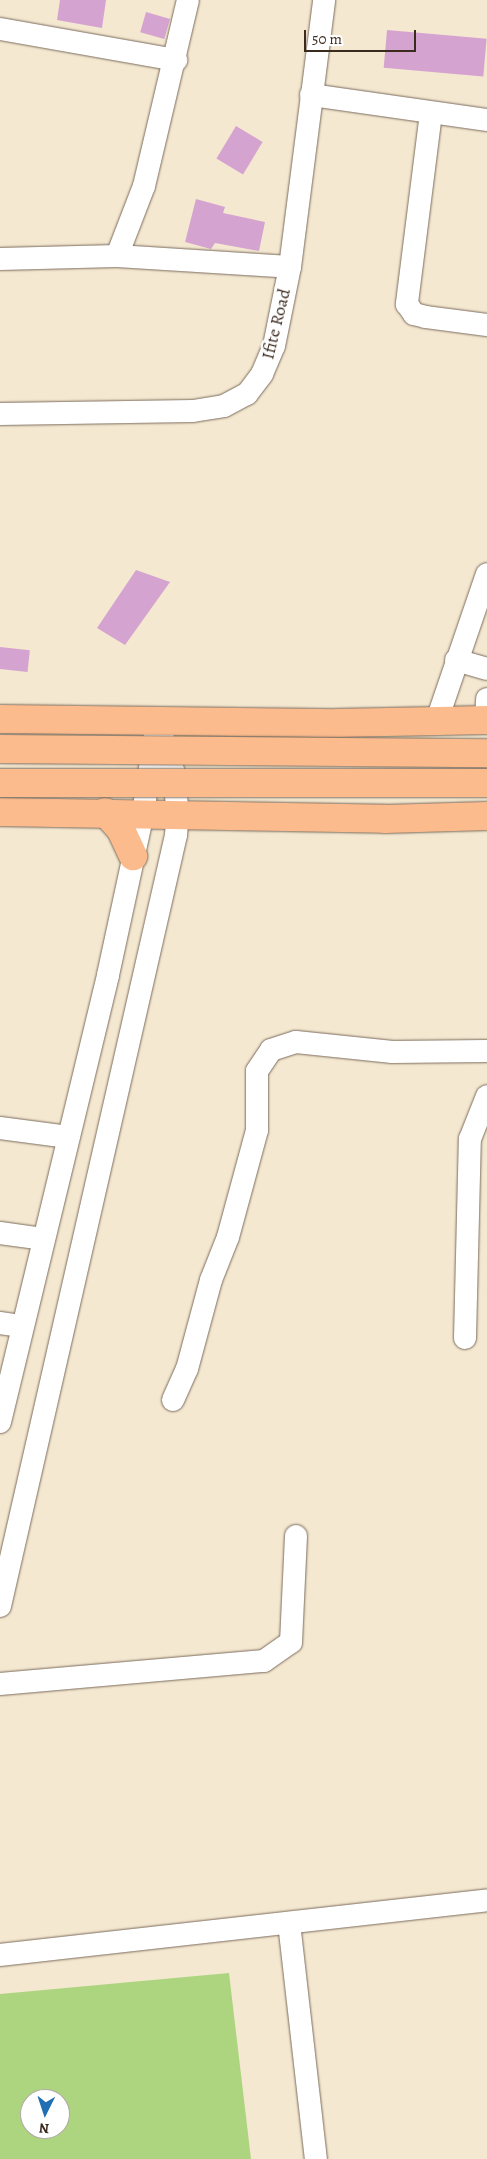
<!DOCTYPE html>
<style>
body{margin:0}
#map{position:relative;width:487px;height:2159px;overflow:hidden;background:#f4e8d1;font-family:Alegreya,serif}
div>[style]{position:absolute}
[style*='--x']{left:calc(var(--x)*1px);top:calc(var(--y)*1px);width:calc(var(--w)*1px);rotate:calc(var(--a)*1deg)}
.green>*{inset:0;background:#add580}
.building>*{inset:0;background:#d4a3cf;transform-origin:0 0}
.roads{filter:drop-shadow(0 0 1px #7c6c5d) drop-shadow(0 0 1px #7c6c5d)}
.minor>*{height:22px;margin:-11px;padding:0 11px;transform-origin:11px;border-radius:11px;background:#fff}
.highway>*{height:28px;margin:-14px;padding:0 14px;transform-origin:14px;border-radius:14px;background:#fbbb8d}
.bridges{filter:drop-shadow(0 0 1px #7c6c5d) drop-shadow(0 0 1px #7c6c5d)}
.highway-bridge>*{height:28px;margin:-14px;padding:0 14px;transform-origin:14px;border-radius:14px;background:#fbbb8d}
span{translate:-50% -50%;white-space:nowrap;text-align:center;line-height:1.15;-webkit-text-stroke:5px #fff;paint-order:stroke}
.street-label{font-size:18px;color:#3b2a1e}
.north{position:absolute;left:20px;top:2089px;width:50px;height:50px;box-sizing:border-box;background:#fff;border:1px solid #b1aaa5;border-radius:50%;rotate:184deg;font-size:14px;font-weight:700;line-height:20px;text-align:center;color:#3b2a1e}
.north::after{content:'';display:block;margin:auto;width:18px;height:22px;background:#1f6fb2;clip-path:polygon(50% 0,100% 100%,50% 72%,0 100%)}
.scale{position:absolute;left:304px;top:30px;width:112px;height:22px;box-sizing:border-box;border:2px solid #3b2a1e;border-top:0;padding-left:6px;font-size:15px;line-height:18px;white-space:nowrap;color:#3b2a1e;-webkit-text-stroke:4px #fff;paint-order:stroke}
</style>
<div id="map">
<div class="green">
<div style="clip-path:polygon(evenodd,229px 1973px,251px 2159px,0 2159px,0 1994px,229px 1973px,30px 2099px,60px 2099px,60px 2129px,30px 2129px,30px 2099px)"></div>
</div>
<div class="building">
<div style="clip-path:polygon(60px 0,106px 0,102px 28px,57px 20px)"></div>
<div style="left:146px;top:12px;width:25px;height:21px;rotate:16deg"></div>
<div style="left:387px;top:30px;width:100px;height:38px;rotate:5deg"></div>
<div style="left:236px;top:126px;width:31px;height:38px;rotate:31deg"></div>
<div style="clip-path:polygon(196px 199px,225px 207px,223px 213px,265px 222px,259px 251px,215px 243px,211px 249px,185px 242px)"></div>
<div style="clip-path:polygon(136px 570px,170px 582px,125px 645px,97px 628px)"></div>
<div style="left:0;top:647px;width:30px;height:22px;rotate:6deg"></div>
</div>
<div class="roads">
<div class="minor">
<div style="--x:0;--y:29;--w:179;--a:10"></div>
<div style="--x:311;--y:95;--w:178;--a:8.1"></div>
<div style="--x:431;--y:113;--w:193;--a:97.2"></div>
<div style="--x:407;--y:304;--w:12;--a:55"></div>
<div style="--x:414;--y:314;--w:12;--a:14"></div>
<div style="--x:426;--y:317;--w:62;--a:7.5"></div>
<div style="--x:117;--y:256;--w:75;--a:-68.9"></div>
<div style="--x:144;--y:186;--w:191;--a:-76.7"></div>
<div style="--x:0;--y:259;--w:117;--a:-1.5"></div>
<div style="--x:117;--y:256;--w:173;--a:3.6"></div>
<div style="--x:0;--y:414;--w:193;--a:-0.9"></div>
<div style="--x:193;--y:411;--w:31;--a:-9"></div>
<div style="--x:224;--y:406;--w:26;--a:-28"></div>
<div style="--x:247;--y:394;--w:25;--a:-53"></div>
<div style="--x:262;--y:374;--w:30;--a:-67"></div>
<div style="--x:274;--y:346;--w:81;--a:-78.6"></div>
<div style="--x:290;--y:267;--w:269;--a:-82.7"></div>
<div style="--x:456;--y:660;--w:32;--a:16"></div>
<div style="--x:437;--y:720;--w:154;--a:-71.1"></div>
<div style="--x:486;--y:720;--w:21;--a:-87"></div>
<div style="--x:0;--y:1128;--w:69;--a:7.5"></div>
<div style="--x:0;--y:1233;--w:43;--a:7.9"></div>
<div style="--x:0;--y:1323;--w:22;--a:8"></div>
<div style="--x:465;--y:1338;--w:199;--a:-88.6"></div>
<div style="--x:470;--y:1139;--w:46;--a:-68.4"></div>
<div style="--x:173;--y:1400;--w:34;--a:-66"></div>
<div style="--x:187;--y:1369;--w:92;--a:-74.9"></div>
<div style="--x:211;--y:1280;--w:46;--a:-68.4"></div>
<div style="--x:228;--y:1237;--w:111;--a:-74.8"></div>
<div style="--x:257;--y:1130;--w:59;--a:-90"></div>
<div style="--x:257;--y:1071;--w:25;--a:-56"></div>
<div style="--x:271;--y:1050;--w:26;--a:-18"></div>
<div style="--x:296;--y:1042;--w:97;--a:5.9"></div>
<div style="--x:392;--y:1052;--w:95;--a:-0.6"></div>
<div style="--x:0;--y:1422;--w:460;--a:-76.4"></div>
<div style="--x:108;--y:975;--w:166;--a:-77.8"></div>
<div style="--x:143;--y:813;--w:79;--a:-81.3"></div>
<div style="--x:0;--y:1606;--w:791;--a:-77.14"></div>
<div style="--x:176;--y:835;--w:21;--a:-85"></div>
<div style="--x:178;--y:814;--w:44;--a:-96.5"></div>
<div style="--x:173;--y:770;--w:53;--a:-107.4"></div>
<div style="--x:0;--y:1684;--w:265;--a:-5"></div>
<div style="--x:264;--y:1661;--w:33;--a:-35"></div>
<div style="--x:291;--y:1642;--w:106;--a:-87.3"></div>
<div style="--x:289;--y:1923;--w:238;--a:83.5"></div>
<div style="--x:0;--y:1955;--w:490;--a:-6.4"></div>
</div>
<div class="highway">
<div style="--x:0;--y:719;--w:338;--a:0.7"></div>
<div style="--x:338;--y:723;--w:149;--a:-1.2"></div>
<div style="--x:0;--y:812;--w:385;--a:1"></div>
<div style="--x:385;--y:819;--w:102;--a:-1.7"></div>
<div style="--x:105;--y:812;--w:24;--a:48"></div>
<div style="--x:121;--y:830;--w:29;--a:65"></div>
</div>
</div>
<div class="bridges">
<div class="highway-bridge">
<div style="--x:0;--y:749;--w:487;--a:0.5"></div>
<div style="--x:0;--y:783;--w:487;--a:0"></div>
</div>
</div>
<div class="street-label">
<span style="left:276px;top:324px;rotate:-76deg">Ifite Road</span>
</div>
<div class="north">N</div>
<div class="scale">50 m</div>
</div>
